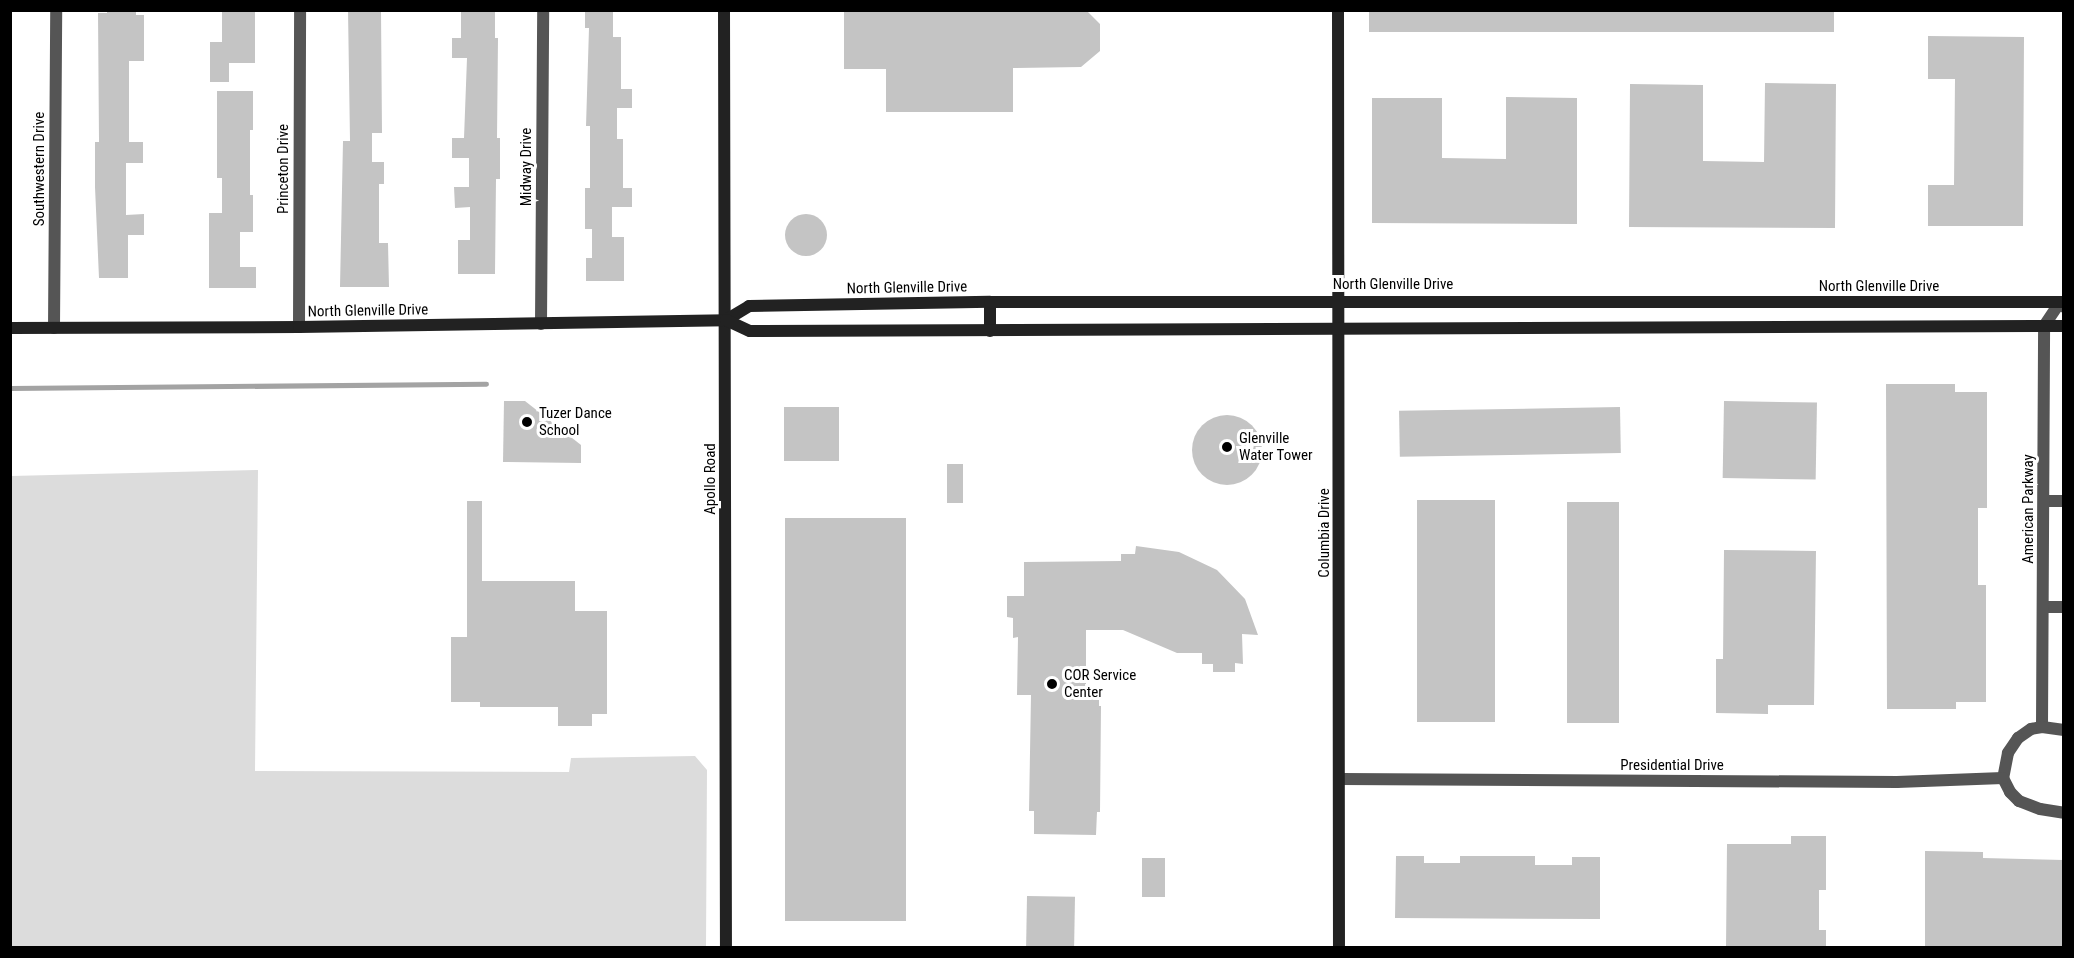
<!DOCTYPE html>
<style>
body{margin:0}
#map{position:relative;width:2074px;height:958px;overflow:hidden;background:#fff;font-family:"Roboto Condensed",sans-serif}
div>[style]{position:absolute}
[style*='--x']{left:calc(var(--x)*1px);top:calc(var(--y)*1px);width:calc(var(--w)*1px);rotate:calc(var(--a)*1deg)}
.green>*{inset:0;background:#dcdcdc}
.stream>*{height:5px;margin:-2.5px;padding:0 2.5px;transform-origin:2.5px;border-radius:2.5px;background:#a3a3a3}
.building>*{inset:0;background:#c4c4c4;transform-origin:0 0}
.round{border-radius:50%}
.street>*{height:12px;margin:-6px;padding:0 6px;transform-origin:6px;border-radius:6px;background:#555}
.secondary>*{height:12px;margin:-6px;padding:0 6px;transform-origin:6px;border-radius:6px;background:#222}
.dots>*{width:16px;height:16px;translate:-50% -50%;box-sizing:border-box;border:3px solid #fff;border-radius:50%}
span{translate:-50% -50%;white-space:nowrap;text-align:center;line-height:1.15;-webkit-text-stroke:6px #fff;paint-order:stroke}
.street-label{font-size:15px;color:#000}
.poi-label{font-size:15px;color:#000}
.left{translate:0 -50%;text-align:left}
.frame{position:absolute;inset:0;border:12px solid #000;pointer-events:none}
</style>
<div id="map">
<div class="green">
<div style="clip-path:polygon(258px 470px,255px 771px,569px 772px,571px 758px,695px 756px,707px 770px,706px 947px,11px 947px,11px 476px)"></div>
</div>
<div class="stream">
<div style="--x:10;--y:388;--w:476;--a:-0.5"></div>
</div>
<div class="building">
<div style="clip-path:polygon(107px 10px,136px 10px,136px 15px,144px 15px,144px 61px,129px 61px,129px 142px,143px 142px,143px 163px,126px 163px,126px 215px,144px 214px,144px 235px,128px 235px,128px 278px,99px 278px,95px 187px,95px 142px,99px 142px,98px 13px,107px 13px)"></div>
<div style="clip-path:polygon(222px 10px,255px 10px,255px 63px,229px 63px,229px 82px,210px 82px,210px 42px,222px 42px)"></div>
<div style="clip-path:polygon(348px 10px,381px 10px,382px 133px,372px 133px,372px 162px,384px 162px,384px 184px,379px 184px,379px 243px,388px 243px,389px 287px,340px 287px,343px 141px,350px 141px)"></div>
<div style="clip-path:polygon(461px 10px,495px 10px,495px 38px,498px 38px,497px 138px,500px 138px,500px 179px,496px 179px,495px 274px,458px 274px,458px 240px,470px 240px,470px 207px,455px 208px,454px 187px,469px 187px,469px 158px,452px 158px,452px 138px,464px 138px,467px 58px,452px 58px,452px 38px,461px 38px)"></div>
<div style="clip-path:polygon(585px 10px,613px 10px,613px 37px,621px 37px,621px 89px,632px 89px,632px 108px,617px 108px,617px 139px,623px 139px,623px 188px,632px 188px,632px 207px,612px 207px,612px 237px,624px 237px,624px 281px,586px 281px,586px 258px,592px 258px,592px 229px,585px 229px,585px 188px,590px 188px,590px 126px,586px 126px,589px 28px,585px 28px)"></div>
<div style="clip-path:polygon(844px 10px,1086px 10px,1100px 24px,1100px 51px,1081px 67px,1013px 68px,1013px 112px,886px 112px,886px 69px,844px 69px)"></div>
<div style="left:1369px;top:10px;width:465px;height:22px"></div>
<div style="clip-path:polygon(1928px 36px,2024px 37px,2023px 226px,1928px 226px,1928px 185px,1954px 185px,1955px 79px,1928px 79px)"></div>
<div style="clip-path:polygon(1765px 83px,1836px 84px,1835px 228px,1629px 227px,1630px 84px,1703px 85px,1703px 161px,1764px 162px)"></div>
<div style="clip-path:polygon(217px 91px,253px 91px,253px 130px,250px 130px,250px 195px,253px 195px,253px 232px,240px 232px,240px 267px,256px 267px,256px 288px,209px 288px,209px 213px,222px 213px,222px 178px,217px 178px)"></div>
<div style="clip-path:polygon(1506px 97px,1577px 98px,1577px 224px,1372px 223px,1372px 98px,1442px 98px,1442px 158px,1506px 159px)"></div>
<div class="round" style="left:785px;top:214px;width:42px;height:42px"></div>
<div style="clip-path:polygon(1886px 384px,1955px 384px,1955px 392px,1987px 392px,1987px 508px,1978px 508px,1978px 585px,1986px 585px,1986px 702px,1956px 702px,1956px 709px,1887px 709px)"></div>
<div style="clip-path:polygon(504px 401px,525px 401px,581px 445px,581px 463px,503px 462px)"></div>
<div style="left:1724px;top:401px;width:93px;height:77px;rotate:1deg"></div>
<div style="left:784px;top:407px;width:55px;height:54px"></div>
<div style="left:1620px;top:407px;width:46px;height:221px;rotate:89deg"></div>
<div class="round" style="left:1192px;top:415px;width:70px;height:70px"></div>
<div style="left:947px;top:464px;width:16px;height:39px"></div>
<div style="left:1417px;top:500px;width:78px;height:222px"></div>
<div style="clip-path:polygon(467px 501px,482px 501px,482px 581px,575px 581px,575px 611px,607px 611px,607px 714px,592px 714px,592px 726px,558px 726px,558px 707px,480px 707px,480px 702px,451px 702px,451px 637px,467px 637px)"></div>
<div style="left:1567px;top:502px;width:52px;height:221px"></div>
<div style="left:785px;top:518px;width:121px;height:403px"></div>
<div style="clip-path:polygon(1136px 546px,1179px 552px,1217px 570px,1245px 599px,1258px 635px,1242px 634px,1243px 664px,1235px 663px,1235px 672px,1213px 672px,1213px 664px,1202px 664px,1202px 653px,1177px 653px,1123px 630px,1086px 630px,1086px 696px,1099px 696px,1099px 706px,1101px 706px,1100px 812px,1097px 812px,1096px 835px,1034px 834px,1034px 811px,1029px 811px,1031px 695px,1017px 695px,1018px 637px,1013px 638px,1013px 618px,1007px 617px,1007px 596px,1024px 596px,1024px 562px,1121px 561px,1121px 554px,1135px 554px)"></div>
<div style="clip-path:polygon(1724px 550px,1816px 551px,1814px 705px,1768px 705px,1768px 714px,1716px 713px,1716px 659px,1723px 659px)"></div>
<div style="clip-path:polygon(1791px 836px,1826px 836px,1826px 890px,1819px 890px,1819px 930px,1826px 930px,1826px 948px,1726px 948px,1727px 844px,1791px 844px)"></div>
<div style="clip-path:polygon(1925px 851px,1983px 852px,1983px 858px,2063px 860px,2064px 948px,1925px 948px)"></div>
<div style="clip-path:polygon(1396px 856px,1424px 856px,1424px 863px,1460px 863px,1460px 856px,1535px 856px,1535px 865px,1572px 865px,1572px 857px,1600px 857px,1600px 919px,1395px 918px)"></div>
<div style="left:1142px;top:858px;width:23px;height:39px"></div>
<div style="left:1027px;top:896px;width:48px;height:52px;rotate:1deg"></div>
</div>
<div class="street">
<div style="--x:541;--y:324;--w:314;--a:-89.6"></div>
<div style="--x:299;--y:327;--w:317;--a:-89.8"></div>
<div style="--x:54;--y:328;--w:318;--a:-89.6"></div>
<div style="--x:2045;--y:501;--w:19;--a:0"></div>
<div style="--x:2043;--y:607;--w:21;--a:0"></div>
<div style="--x:2042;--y:727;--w:401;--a:-89.7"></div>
<div style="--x:2044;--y:326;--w:29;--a:-56"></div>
<div style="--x:2060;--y:302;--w:6;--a:51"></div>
<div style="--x:2064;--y:730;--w:22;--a:-172"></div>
<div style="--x:2042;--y:727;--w:11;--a:170"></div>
<div style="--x:2031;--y:729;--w:16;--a:145"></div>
<div style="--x:2018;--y:738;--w:18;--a:124"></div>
<div style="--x:2008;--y:753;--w:25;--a:101"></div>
<div style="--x:2003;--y:778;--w:16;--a:63"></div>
<div style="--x:2010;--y:792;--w:13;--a:45"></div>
<div style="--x:2019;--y:801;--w:22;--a:21"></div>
<div style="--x:2040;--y:809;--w:24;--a:9"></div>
<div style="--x:1341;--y:779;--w:556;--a:0.31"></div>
<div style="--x:1897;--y:782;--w:106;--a:-2.2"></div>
</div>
<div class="secondary">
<div style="--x:724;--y:10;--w:938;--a:89.88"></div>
<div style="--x:1338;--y:10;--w:938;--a:89.94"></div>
<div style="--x:990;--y:302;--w:29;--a:90"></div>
<div style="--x:726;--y:320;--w:27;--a:-31"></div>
<div style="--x:749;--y:306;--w:241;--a:-1"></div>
<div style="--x:990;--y:302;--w:1074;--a:0"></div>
<div style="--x:10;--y:328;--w:289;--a:-0.2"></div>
<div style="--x:299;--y:327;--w:427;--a:-0.9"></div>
<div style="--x:726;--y:320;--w:26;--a:25"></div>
<div style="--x:750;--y:331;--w:1314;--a:-0.22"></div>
</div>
<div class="dots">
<div style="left:527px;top:422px;background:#000"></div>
<div style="left:1227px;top:447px;background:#000"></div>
<div style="left:1052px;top:684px;background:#000"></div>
</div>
<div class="street-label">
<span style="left:527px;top:167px;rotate:-90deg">Midway Drive</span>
<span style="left:40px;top:169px;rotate:-90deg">Southwestern Drive</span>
<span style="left:284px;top:169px;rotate:-90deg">Princeton Drive</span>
<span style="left:1393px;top:285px">North Glenville Drive</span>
<span style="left:1879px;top:287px">North Glenville Drive</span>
<span style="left:907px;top:288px;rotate:-1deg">North Glenville Drive</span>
<span style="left:368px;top:311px;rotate:-1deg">North Glenville Drive</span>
<span style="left:711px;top:479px;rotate:-90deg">Apollo Road</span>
<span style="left:2029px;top:509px;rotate:-90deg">American Parkway</span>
<span style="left:1325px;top:533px;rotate:-90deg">Columbia Drive</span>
<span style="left:1672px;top:766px">Presidential Drive</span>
</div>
<div class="poi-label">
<span class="left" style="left:539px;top:422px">Tuzer Dance<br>School</span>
<span class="left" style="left:1239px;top:447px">Glenville<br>Water Tower</span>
<span class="left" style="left:1064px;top:684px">COR Service<br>Center</span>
</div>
<div class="frame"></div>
</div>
